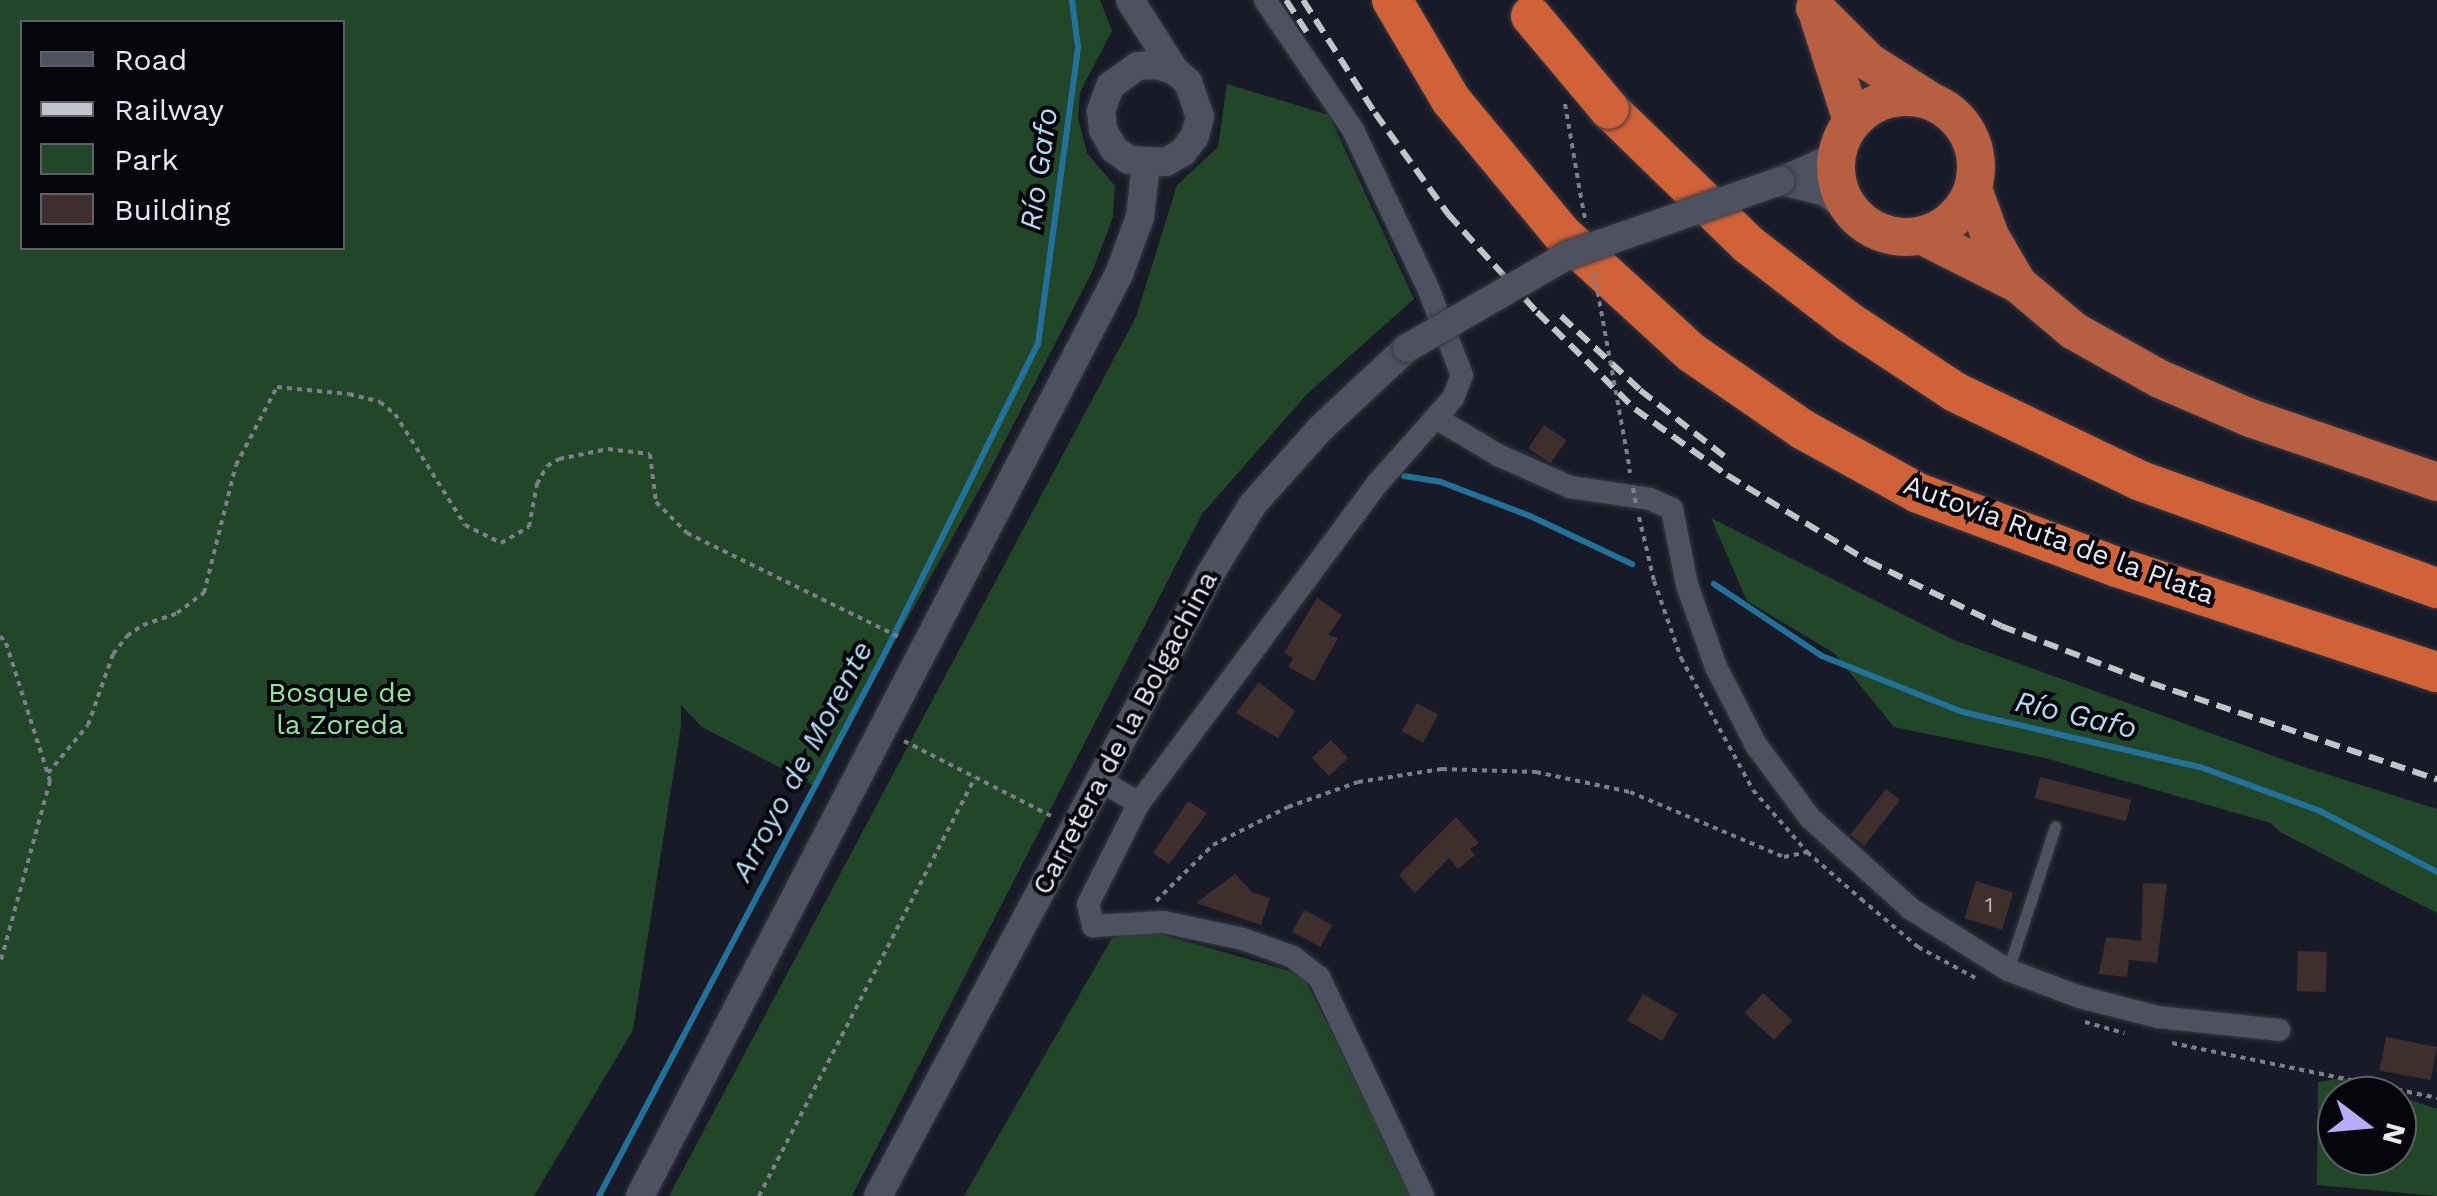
<!DOCTYPE html>
<meta charset="utf-8">
<style>
body{margin:0}
#map{position:relative;width:2437px;height:1196px;overflow:hidden;background:#181b27;font-family:"Work Sans",sans-serif}
div>[style]{position:absolute}
[style*='--x']{left:calc(var(--x)*1px);top:calc(var(--y)*1px);width:calc(var(--w)*1px);rotate:calc(var(--a)*1deg)}
.green>*{inset:0;background:#214728}
.stream>*{height:6px;margin:-3px;padding:0 3px;transform-origin:3px;border-radius:3px;background:#21719b}
.building>*{inset:0;background:#3f2f2c;transform-origin:0 0}
.path>*{height:4px;margin-top:-2px;transform-origin:0;background:repeating-linear-gradient(90deg,#7d7f8a 0 5px,transparent 0 10px)}
.roads{filter:drop-shadow(0 0 2px #363842) drop-shadow(0 0 2px #363842)}
.service>*{height:11px;margin:-5.5px;padding:0 5.5px;transform-origin:5.5px;border-radius:5.5px;background:#4e5260}
.minor>*{height:22px;margin:-11px;padding:0 11px;transform-origin:11px;border-radius:11px;background:#4e5260}
.tertiary>*{height:28px;margin:-14px;padding:0 14px;transform-origin:14px;border-radius:14px;background:#4e5260}
.trunk>*{height:38px;margin:-19px;padding:0 19px;transform-origin:19px;border-radius:19px;background:#b75f40}
.trunk>.ring{margin:-19px;padding:0;box-sizing:content-box;background:none;border:38px solid #b75f40;border-radius:50%}
.motorway>*{height:40px;margin:-20px;padding:0 20px;transform-origin:20px;border-radius:20px;background:#d16238}
.rail>*{height:6px;margin-top:-3px;transform-origin:0;background:repeating-linear-gradient(90deg,#c1c3cd 0 15px,transparent 0 23px)}
.path-bridge>*{height:4px;margin-top:-2px;transform-origin:0;background:repeating-linear-gradient(90deg,#7d7f8a 0 5px,transparent 0 10px)}
.bridges{filter:drop-shadow(0 0 2px #363842) drop-shadow(0 0 2px #363842)}
.tertiary-bridge>*{height:28px;margin:-14px;padding:0 14px;transform-origin:14px;border-radius:14px;background:#4e5260}
.motorway-bridge>*{height:40px;margin:-20px;padding:0 20px;transform-origin:20px;border-radius:20px;background:#d16238}
span{translate:-50% -50%;white-space:nowrap;text-align:center;line-height:1.15;-webkit-text-stroke:8px #05060b;paint-order:stroke}
.number-label{font-size:22px;color:#bcbac0}
.number-label span{-webkit-text-stroke-width:0}
.street-label{font-size:28px;color:#e6e8f1}
.park-label{font-size:28px;color:#90e59d}
.water-label{font-size:30px;color:#b4daf1;font-style:italic}
.legend{position:absolute;left:20px;top:20px;width:325px;height:230px;box-sizing:border-box;background:#05060b;border:2px solid #5f6067;margin:0;padding:12px 18px;list-style:none;font-size:30px;color:#e6e8f1}
.legend li{display:flex;align-items:center;gap:20px;height:50px}
.legend b{width:50px;border:2px solid #5f6067}
.north{position:absolute;left:2317px;top:1076px;width:100px;height:100px;box-sizing:border-box;background:#05060b;border:2px solid #5f6067;border-radius:50%;rotate:106deg;font-size:28px;font-weight:700;line-height:40px;text-align:center;color:#e6e8f1}
.north::after{content:'';display:block;margin:auto;width:35px;height:45px;background:#b8abf7;clip-path:polygon(50% 0,100% 100%,50% 72%,0 100%)}
</style>
<div id="map">
<div class="green">
<div style="clip-path:polygon(evenodd,0 0,1100px 0,1112px 31px,1080px 92px,1078px 118px,1087px 153px,1115px 186px,1113px 217px,1092px 272px,992px 466px,815px 786px,702px 727px,681px 705px,681px 726px,633px 1030px,534px 1196px,0 1196px,0 0,22px 22px,342px 22px,342px 248px,22px 248px,22px 22px)"></div>
<div style="clip-path:polygon(1227px 84px,1329px 115px,1414px 299px,1307px 394px,1202px 514px,852px 1196px,669px 1196px,1136px 317px,1177px 185px,1218px 147px)"></div>
<div style="clip-path:polygon(1711px 518px,1954px 640px,2301px 766px,2437px 809px,2437px 913px,2280px 832px,2271px 823px,2045px 758px,1894px 727px,1834px 653px,1747px 601px)"></div>
<div style="clip-path:polygon(1134px 933px,1157px 933px,1303px 975px,1413px 1196px,964px 1196px,1112px 938px)"></div>
<div style="clip-path:polygon(evenodd,2343px 1078px,2437px 1109px,2437px 1196px,2317px 1185px,2318px 1082px,2343px 1078px,2337px 1096px,2397px 1096px,2397px 1156px,2337px 1156px,2337px 1096px)"></div>
</div>
<div class="stream">
<div style="--x:1404;--y:476;--w:37;--a:9"></div>
<div style="--x:1441;--y:482;--w:95;--a:20.9"></div>
<div style="--x:1530;--y:516;--w:113;--a:25.2"></div>
<div style="--x:1714;--y:584;--w:130;--a:33.7"></div>
<div style="--x:1822;--y:656;--w:152;--a:21.7"></div>
<div style="--x:1963;--y:712;--w:243;--a:13.1"></div>
<div style="--x:2200;--y:767;--w:128;--a:20.1"></div>
<div style="--x:2320;--y:811;--w:132;--a:27.5"></div>
<div style="--x:599;--y:1196;--w:607;--a:-62.21"></div>
<div style="--x:882;--y:659;--w:352;--a:-63.7"></div>
<div style="--x:1038;--y:344;--w:300;--a:-82.3"></div>
<div style="--x:1078;--y:47;--w:47;--a:-97.3"></div>
</div>
<div class="building">
<div style="left:1544px;top:425px;width:27px;height:28px;rotate:34deg"></div>
<div style="clip-path:polygon(1317px 598px,1342px 615px,1328px 635px,1338px 638px,1314px 681px,1288px 667px,1293px 658px,1284px 653px)"></div>
<div style="clip-path:polygon(1259px 682px,1295px 711px,1278px 738px,1236px 713px)"></div>
<div style="left:1417px;top:703px;width:24px;height:32px;rotate:28deg"></div>
<div style="left:1331px;top:740px;width:25px;height:26px;rotate:47deg"></div>
<div style="left:2040px;top:777px;width:94px;height:22px;rotate:14deg"></div>
<div style="left:1886px;top:789px;width:18px;height:58px;rotate:38deg"></div>
<div style="clip-path:polygon(1188px 801px,1207px 813px,1169px 864px,1153px 853px)"></div>
<div style="clip-path:polygon(1456px 817px,1479px 843px,1470px 849px,1475px 855px,1458px 869px,1449px 858px,1415px 893px,1399px 875px)"></div>
<div style="clip-path:polygon(1235px 874px,1252px 892px,1270px 898px,1261px 925px,1196px 903px)"></div>
<div style="left:1976px;top:881px;width:39px;height:39px;rotate:17deg"></div>
<div style="clip-path:polygon(2143px 883px,2167px 884px,2157px 963px,2129px 960px,2127px 977px,2099px 974px,2106px 937px,2141px 941px)"></div>
<div style="left:1304px;top:910px;width:32px;height:25px;rotate:28deg"></div>
<div style="left:2298px;top:951px;width:29px;height:40px;rotate:2deg"></div>
<div style="left:1763px;top:993px;width:40px;height:27px;rotate:43deg"></div>
<div style="left:1643px;top:994px;width:40px;height:31px;rotate:30deg"></div>
<div style="left:2386px;top:1037px;width:52px;height:34px;rotate:11deg"></div>
</div>
<div class="path">
<div style="--x:1565;--y:104;--w:100;--a:80.3"></div>
<div style="--x:1628;--y:459;--w:14;--a:82"></div>
<div style="--x:1639;--y:517;--w:66;--a:76.8"></div>
<div style="--x:1654;--y:581;--w:82;--a:70.7"></div>
<div style="--x:1681;--y:658;--w:150;--a:61.4"></div>
<div style="--x:1753;--y:790;--w:82;--a:48.9"></div>
<div style="--x:1807;--y:852;--w:72;--a:41"></div>
<div style="--x:1861;--y:899;--w:75;--a:40.1"></div>
<div style="--x:1918;--y:947;--w:69;--a:28.4"></div>
<div style="--x:0;--y:636;--w:9;--a:49"></div>
<div style="--x:6;--y:643;--w:145;--a:72.3"></div>
<div style="--x:50;--y:781;--w:190;--a:105.3"></div>
<div style="--x:904;--y:741;--w:165;--a:27"></div>
<div style="--x:48;--y:773;--w:62;--a:-50.2"></div>
<div style="--x:88;--y:725;--w:75;--a:-70.6"></div>
<div style="--x:113;--y:654;--w:23;--a:-52"></div>
<div style="--x:127;--y:636;--w:19;--a:-35"></div>
<div style="--x:143;--y:625;--w:36;--a:-19"></div>
<div style="--x:177;--y:613;--w:34;--a:-37"></div>
<div style="--x:204;--y:593;--w:132;--a:-76"></div>
<div style="--x:236;--y:465;--w:88;--a:-62.3"></div>
<div style="--x:277;--y:387;--w:72;--a:5.6"></div>
<div style="--x:349;--y:394;--w:32;--a:14"></div>
<div style="--x:380;--y:402;--w:19;--a:39"></div>
<div style="--x:395;--y:414;--w:131;--a:57.8"></div>
<div style="--x:465;--y:525;--w:40;--a:26.6"></div>
<div style="--x:501;--y:543;--w:32;--a:-30"></div>
<div style="--x:529;--y:527;--w:44;--a:-79.5"></div>
<div style="--x:537;--y:484;--w:21;--a:-61"></div>
<div style="--x:547;--y:466;--w:14;--a:-30"></div>
<div style="--x:559;--y:459;--w:50;--a:-11.5"></div>
<div style="--x:608;--y:449;--w:42;--a:6.8"></div>
<div style="--x:650;--y:454;--w:48;--a:82.9"></div>
<div style="--x:656;--y:502;--w:44;--a:45"></div>
<div style="--x:687;--y:533;--w:238;--a:26.1"></div>
<div style="--x:1156;--y:901;--w:80;--a:-44.5"></div>
<div style="--x:1213;--y:845;--w:84;--a:-26.9"></div>
<div style="--x:1288;--y:807;--w:74;--a:-19.7"></div>
<div style="--x:1358;--y:782;--w:85;--a:-8.8"></div>
<div style="--x:1442;--y:769;--w:94;--a:1.8"></div>
<div style="--x:1536;--y:772;--w:96;--a:12"></div>
<div style="--x:1630;--y:792;--w:167;--a:22.9"></div>
<div style="--x:1784;--y:857;--w:24;--a:-12"></div>
<div style="--x:2085;--y:1022;--w:41;--a:15.8"></div>
<div style="--x:2172;--y:1043;--w:271;--a:11.7"></div>
<div style="--x:759;--y:1196;--w:471;--a:-62.7"></div>
</div>
<div class="roads">
<div class="service">
<div style="--x:2008;--y:970;--w:151;--a:-71.8"></div>
</div>
<div class="minor">
<div style="--x:1265;--y:0;--w:157;--a:55.9"></div>
<div style="--x:1353;--y:130;--w:175;--a:64.6"></div>
<div style="--x:1428;--y:288;--w:93;--a:68.7"></div>
<div style="--x:1462;--y:375;--w:25;--a:111"></div>
<div style="--x:1453;--y:398;--w:115;--a:131.5"></div>
<div style="--x:1377;--y:484;--w:398;--a:126.7"></div>
<div style="--x:1139;--y:803;--w:113;--a:116.8"></div>
<div style="--x:1088;--y:904;--w:23;--a:77"></div>
<div style="--x:1093;--y:926;--w:70;--a:-3.3"></div>
<div style="--x:1163;--y:922;--w:82;--a:12"></div>
<div style="--x:1243;--y:939;--w:53;--a:19.8"></div>
<div style="--x:1293;--y:957;--w:33;--a:38"></div>
<div style="--x:1319;--y:977;--w:242;--a:64.6"></div>
<div style="--x:1436;--y:418;--w:72;--a:30.8"></div>
<div style="--x:1498;--y:455;--w:79;--a:24"></div>
<div style="--x:1570;--y:487;--w:81;--a:8.5"></div>
<div style="--x:1650;--y:499;--w:24;--a:24"></div>
<div style="--x:1672;--y:509;--w:77;--a:78.8"></div>
<div style="--x:1687;--y:585;--w:87;--a:70.5"></div>
<div style="--x:1716;--y:667;--w:88;--a:62.9"></div>
<div style="--x:1756;--y:745;--w:91;--a:53.5"></div>
<div style="--x:1810;--y:818;--w:136;--a:42"></div>
<div style="--x:1911;--y:909;--w:115;--a:32.2"></div>
<div style="--x:2008;--y:970;--w:77;--a:20.6"></div>
<div style="--x:2080;--y:997;--w:81;--a:14.4"></div>
<div style="--x:2158;--y:1017;--w:122;--a:6.1"></div>
<div style="--x:1099;--y:780;--w:46;--a:29.9"></div>
</div>
<div class="tertiary">
<div style="--x:1130;--y:0;--w:84;--a:57.6"></div>
<div style="--x:1175;--y:71;--w:17;--a:40"></div>
<div style="--x:1188;--y:82;--w:37;--a:71"></div>
<div style="--x:1200;--y:117;--w:20;--a:105"></div>
<div style="--x:1195;--y:136;--w:20;--a:127"></div>
<div style="--x:1183;--y:152;--w:20;--a:150"></div>
<div style="--x:1166;--y:162;--w:37;--a:-177"></div>
<div style="--x:1129;--y:160;--w:19;--a:-144"></div>
<div style="--x:1114;--y:149;--w:22;--a:-120"></div>
<div style="--x:1103;--y:130;--w:19;--a:-96"></div>
<div style="--x:1101;--y:111;--w:27;--a:-70"></div>
<div style="--x:1110;--y:86;--w:34;--a:-36"></div>
<div style="--x:1138;--y:66;--w:19;--a:-3"></div>
<div style="--x:1157;--y:65;--w:19;--a:18"></div>
<div style="--x:1781;--y:181;--w:46;--a:13.7"></div>
<div style="--x:1826;--y:192;--w:31;--a:38"></div>
<div style="--x:1781;--y:181;--w:59;--a:-24"></div>
<div style="--x:640;--y:1196;--w:1039;--a:-62.55"></div>
<div style="--x:1119;--y:274;--w:61;--a:-69.8"></div>
<div style="--x:1140;--y:217;--w:53;--a:-83.5"></div>
<div style="--x:878;--y:1196;--w:705;--a:-61.91"></div>
<div style="--x:1210;--y:574;--w:82;--a:-58.4"></div>
<div style="--x:1253;--y:504;--w:101;--a:-48.2"></div>
<div style="--x:1320;--y:429;--w:119;--a:-43"></div>
</div>
<div class="trunk">
<div style="--x:1815;--y:8;--w:76;--a:45"></div>
<div style="--x:1869;--y:62;--w:69;--a:32.5"></div>
<div style="--x:1819;--y:18;--w:108;--a:72.2"></div>
<div class="ring" style="left:1836px;top:97px;width:102px;height:102px"></div>
<div style="--x:1973;--y:189;--w:50;--a:70.1"></div>
<div style="--x:1990;--y:236;--w:56;--a:59.7"></div>
<div style="--x:1923;--y:236;--w:106;--a:26.8"></div>
<div style="--x:2018;--y:284;--w:73;--a:40"></div>
<div style="--x:2074;--y:331;--w:98;--a:29.2"></div>
<div style="--x:2160;--y:379;--w:98;--a:23.4"></div>
<div style="--x:2250;--y:418;--w:198;--a:18.9"></div>
</div>
<div class="motorway">
<div style="--x:1392;--y:0;--w:116;--a:59.5"></div>
<div style="--x:1451;--y:100;--w:174;--a:50.4"></div>
<div style="--x:1562;--y:234;--w:176;--a:42.5"></div>
<div style="--x:1692;--y:353;--w:134;--a:34.6"></div>
<div style="--x:1802;--y:429;--w:132;--a:28.9"></div>
<div style="--x:1918;--y:493;--w:212;--a:20.4"></div>
<div style="--x:2117;--y:567;--w:337;--a:18.2"></div>
<div style="--x:1609;--y:109;--w:195;--a:44.2"></div>
<div style="--x:1749;--y:245;--w:126;--a:37.6"></div>
<div style="--x:1849;--y:322;--w:127;--a:33.4"></div>
<div style="--x:1955;--y:392;--w:206;--a:25.6"></div>
<div style="--x:2141;--y:481;--w:315;--a:19.9"></div>
</div>
</div>
<div class="rail">
<div style="--x:1286;--y:0;--w:38;--a:57"></div>
<div style="--x:1303;--y:0;--w:134;--a:57.5"></div>
<div style="--x:1375;--y:113;--w:125;--a:54.1"></div>
<div style="--x:1448;--y:214;--w:132;--a:47.8"></div>
<div style="--x:1537;--y:312;--w:138;--a:44.7"></div>
<div style="--x:1635;--y:409;--w:113;--a:35.7"></div>
<div style="--x:1727;--y:475;--w:165;--a:31.4"></div>
<div style="--x:1868;--y:561;--w:148;--a:26"></div>
<div style="--x:2001;--y:626;--w:160;--a:20.8"></div>
<div style="--x:2151;--y:683;--w:302;--a:18.6"></div>
<div style="--x:1561;--y:316;--w:108;--a:43.1"></div>
<div style="--x:1640;--y:390;--w:107;--a:38.2"></div>
</div>
<div class="path-bridge">
<div style="--x:1582;--y:203;--w:20;--a:79"></div>
<div style="--x:1594;--y:272;--w:190;--a:79.7"></div>
<div style="--x:1633;--y:488;--w:20;--a:79"></div>
</div>
<div class="bridges">
<div class="tertiary-bridge">
<div style="--x:1407;--y:348;--w:186;--a:-30"></div>
<div style="--x:1568;--y:255;--w:225;--a:-19.2"></div>
</div>
<div class="motorway-bridge">
<div style="--x:1531;--y:16;--w:121;--a:50"></div>
</div>
</div>
<div class="number-label">
<span style="left:1989px;top:905px">1</span>
</div>
<div class="street-label">
<span style="left:2059px;top:540px;rotate:20deg">Autovía Ruta de la Plata</span>
<span style="left:1125px;top:733px;rotate:-62deg">Carretera de la Bolgachina</span>
</div>
<div class="park-label">
<span style="left:340px;top:709px">Bosque de<br>la Zoreda</span>
</div>
<div class="water-label">
<span style="left:1039px;top:169px;rotate:-82deg">Río Gafo</span>
<span style="left:2076px;top:715px;rotate:13deg">Río Gafo</span>
<span style="left:802px;top:761px;rotate:-62deg">Arroyo de Morente</span>
</div>
<ul class="legend">
<li><b style="height:12px;background:#4e5260"></b>Road</li>
<li><b style="height:12px;background:#c1c3cd"></b>Railway</li>
<li><b style="height:28px;background:#214728"></b>Park</li>
<li><b style="height:28px;background:#3f2f2c"></b>Building</li>
</ul>
<div class="north">N</div>
</div>
